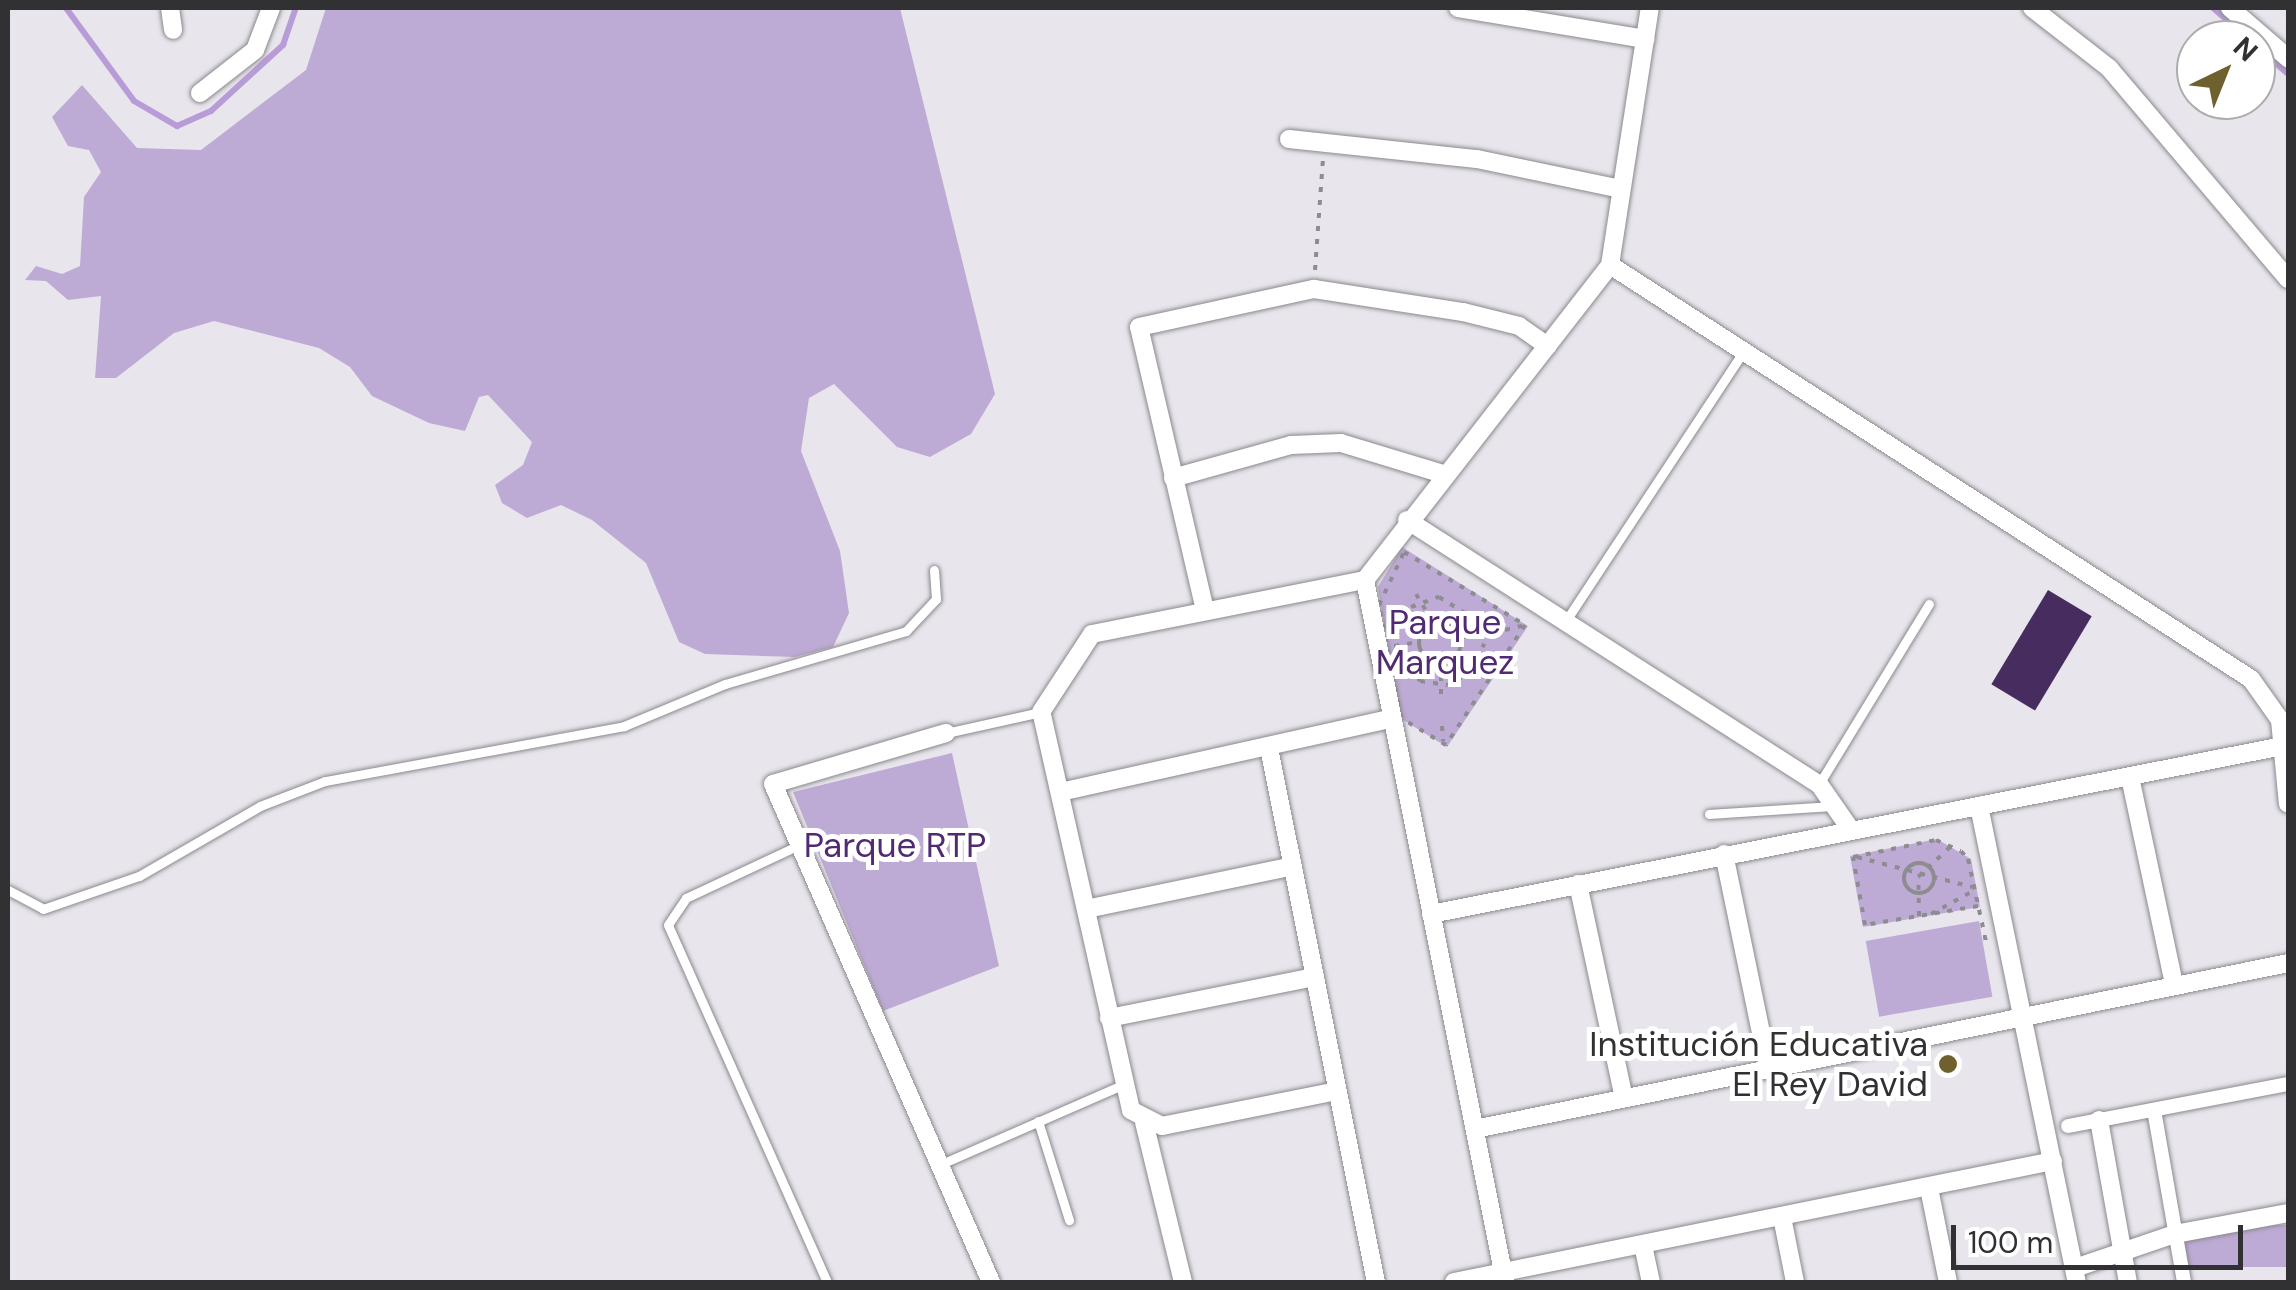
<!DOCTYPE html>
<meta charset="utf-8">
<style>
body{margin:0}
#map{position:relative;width:2296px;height:1290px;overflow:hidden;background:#e8e6ec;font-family:"DM Sans",sans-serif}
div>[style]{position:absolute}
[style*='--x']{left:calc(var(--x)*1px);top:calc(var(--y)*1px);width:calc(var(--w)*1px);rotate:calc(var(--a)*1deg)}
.green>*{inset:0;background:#beabd5;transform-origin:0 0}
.stream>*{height:6px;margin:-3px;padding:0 3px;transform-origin:3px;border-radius:3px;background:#b89cd8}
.building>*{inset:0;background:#462c5f;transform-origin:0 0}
.path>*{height:4px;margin-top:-2px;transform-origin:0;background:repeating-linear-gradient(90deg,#8d8c90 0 5px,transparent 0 13px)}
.path>.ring{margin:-2px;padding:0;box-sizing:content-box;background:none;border:4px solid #8d8c90;border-radius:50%}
.roads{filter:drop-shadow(0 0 2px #8b888e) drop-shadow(0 0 2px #8b888e)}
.service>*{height:9px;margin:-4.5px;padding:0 4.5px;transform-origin:4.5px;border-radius:4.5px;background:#fff}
.pedestrian>*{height:14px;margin:-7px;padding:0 7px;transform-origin:7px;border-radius:7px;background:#fff}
.minor>*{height:18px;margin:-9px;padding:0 9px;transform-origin:9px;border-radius:9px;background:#fff}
.dots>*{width:28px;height:28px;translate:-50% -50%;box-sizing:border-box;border:5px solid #fff;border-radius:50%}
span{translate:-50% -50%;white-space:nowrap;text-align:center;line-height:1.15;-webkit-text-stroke:10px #fff;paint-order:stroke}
.park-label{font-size:35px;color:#502b72}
.poi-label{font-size:35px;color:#313033}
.right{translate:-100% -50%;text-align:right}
.frame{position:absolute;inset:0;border:10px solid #313033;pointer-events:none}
.north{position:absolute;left:2176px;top:20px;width:100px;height:100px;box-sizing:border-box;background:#fff;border:2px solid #adacad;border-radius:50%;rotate:43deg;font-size:28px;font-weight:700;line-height:40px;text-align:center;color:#313033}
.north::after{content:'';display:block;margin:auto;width:35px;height:45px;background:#6e612e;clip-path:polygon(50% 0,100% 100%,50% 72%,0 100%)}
.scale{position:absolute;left:1951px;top:1225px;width:292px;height:45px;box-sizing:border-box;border:5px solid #313033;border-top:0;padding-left:12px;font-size:30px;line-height:35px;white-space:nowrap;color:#313033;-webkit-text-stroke:8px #fff;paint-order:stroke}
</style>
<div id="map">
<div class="green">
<div style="clip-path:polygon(326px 8px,900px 8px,995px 394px,971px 434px,930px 457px,897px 447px,834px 384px,809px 398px,801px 451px,840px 551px,849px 613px,833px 647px,795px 657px,705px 654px,679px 642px,646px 563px,592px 520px,561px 505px,527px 518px,502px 503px,495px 485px,523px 465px,532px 442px,488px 395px,479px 397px,465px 431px,429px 423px,372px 396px,350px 367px,319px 348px,214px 321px,174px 333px,116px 378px,95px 378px,101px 296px,68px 300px,46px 281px,25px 280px,36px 266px,62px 274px,80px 266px,84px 197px,101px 172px,89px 150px,68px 146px,52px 117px,82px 85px,137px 148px,201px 150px,306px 70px)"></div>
<div style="clip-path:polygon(1402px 547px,1528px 626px,1447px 747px,1400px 718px,1378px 587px)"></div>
<div style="clip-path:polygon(952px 753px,999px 966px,883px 1011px,793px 792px)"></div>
<div style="clip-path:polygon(1937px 839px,1971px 859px,1980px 907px,1863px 927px,1850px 856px)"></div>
<div style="left:1979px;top:921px;width:77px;height:115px;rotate:80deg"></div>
<div style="left:2288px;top:1225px;width:42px;height:106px;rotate:90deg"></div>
</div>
<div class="stream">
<div style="--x:66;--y:8;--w:115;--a:53.8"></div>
<div style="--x:134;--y:101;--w:50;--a:30.2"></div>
<div style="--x:177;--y:126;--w:37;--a:-24"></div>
<div style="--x:211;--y:111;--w:98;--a:-42.5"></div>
<div style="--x:283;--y:45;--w:39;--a:-71"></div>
<div style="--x:2213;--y:8;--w:49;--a:40.9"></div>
<div style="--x:2256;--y:46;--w:43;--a:41.2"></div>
</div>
<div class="building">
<div style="left:2048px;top:590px;width:51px;height:110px;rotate:31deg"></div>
</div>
<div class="path">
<div style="--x:1315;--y:270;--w:111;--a:-85.9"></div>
<div style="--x:1404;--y:552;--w:141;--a:31.1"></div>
<div style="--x:1525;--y:625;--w:144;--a:123.4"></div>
<div style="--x:1446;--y:745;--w:52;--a:-149"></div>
<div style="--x:1401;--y:718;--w:115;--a:-101"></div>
<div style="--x:1379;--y:605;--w:59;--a:-64.7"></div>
<div style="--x:1416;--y:594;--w:33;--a:59"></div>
<div class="ring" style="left:1419px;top:621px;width:38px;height:38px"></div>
<div style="--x:1505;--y:630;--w:21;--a:-14"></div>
<div style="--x:1396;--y:637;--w:34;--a:-63"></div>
<div style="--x:1411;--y:607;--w:30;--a:-20"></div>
<div style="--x:1439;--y:597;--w:49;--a:31.8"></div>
<div style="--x:1462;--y:637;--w:15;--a:-8"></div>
<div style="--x:1394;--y:646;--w:25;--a:-9"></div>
<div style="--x:1400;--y:660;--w:29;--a:46"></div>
<div style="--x:1420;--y:681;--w:28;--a:8"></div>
<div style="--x:1448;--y:685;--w:28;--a:-30"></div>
<div style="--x:1472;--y:671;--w:30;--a:-66"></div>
<div style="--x:1441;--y:663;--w:35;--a:90"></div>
<div style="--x:1442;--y:726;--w:15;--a:86"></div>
<div style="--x:1857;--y:857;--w:119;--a:14.6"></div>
<div class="ring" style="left:1904px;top:863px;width:26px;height:26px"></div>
<div style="--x:1978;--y:906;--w:115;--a:170.5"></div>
<div style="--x:1865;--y:925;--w:69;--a:-100"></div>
<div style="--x:1853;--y:857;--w:85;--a:-11.6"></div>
<div style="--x:1936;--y:840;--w:27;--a:24"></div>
<div style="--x:1961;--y:851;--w:11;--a:49"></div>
<div style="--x:1968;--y:859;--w:89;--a:77.7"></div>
<div style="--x:1931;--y:914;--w:50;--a:-28.6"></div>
<div style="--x:1919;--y:916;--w:39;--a:-91"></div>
<div style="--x:1918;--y:877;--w:45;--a:-43.2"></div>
</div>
<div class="roads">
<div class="service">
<div style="--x:1565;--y:622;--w:327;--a:-56.6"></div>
<div style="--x:946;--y:733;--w:97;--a:-12.5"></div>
<div style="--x:1819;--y:784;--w:211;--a:-58.6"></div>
<div style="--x:1709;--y:814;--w:123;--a:-3.7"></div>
<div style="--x:799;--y:845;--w:125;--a:154.9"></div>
<div style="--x:686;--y:898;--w:32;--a:124"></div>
<div style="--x:668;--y:925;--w:391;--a:66"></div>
<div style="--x:8;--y:890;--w:40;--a:28"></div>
<div style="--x:43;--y:909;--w:102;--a:-19"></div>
<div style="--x:139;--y:876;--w:140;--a:-30"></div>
<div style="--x:260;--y:806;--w:70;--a:-21"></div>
<div style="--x:325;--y:781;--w:304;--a:-10.4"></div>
<div style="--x:624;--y:726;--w:109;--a:-22.6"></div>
<div style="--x:725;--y:684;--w:189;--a:-16.3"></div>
<div style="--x:906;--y:631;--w:44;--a:-46.8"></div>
<div style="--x:936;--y:599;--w:29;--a:-94"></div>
<div style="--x:1038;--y:1121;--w:104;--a:72.6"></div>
<div style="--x:939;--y:1165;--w:202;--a:-23.6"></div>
</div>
<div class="pedestrian">
<div style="--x:2154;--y:1110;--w:175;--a:80.1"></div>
<div style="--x:2068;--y:1126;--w:224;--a:-10.8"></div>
</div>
<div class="minor">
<div style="--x:170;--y:8;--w:22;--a:82"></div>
<div style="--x:1458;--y:8;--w:190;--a:9.4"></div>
<div style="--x:2032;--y:8;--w:98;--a:37.9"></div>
<div style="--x:2109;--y:68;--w:277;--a:49.7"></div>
<div style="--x:2230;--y:8;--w:77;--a:40.8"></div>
<div style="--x:200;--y:93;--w:70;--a:-38"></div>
<div style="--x:255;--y:50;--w:45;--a:-69.1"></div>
<div style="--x:1289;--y:139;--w:189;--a:6.1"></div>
<div style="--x:1477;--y:159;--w:147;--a:11.8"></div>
<div style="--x:1610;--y:265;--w:763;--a:32.86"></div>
<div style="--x:2251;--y:679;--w:50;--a:54.7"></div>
<div style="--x:2280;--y:720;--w:84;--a:84.6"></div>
<div style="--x:1173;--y:478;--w:123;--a:-15.6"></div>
<div style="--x:1291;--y:445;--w:50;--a:-2.3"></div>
<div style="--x:1341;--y:443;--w:107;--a:16.9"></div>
<div style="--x:1407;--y:520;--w:489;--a:32.7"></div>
<div style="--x:1819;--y:784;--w:56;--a:55.2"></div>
<div style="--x:1204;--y:606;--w:286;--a:-103.1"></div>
<div style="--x:1139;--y:327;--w:179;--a:-12.3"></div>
<div style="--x:1314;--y:289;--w:151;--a:8.8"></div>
<div style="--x:1463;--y:312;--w:58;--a:14"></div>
<div style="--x:1519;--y:326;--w:35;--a:35"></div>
<div style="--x:946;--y:733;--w:180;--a:163.6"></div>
<div style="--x:773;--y:784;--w:544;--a:66.36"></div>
<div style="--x:1269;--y:748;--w:545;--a:78.67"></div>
<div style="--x:2130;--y:777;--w:212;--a:78"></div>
<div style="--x:1060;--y:792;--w:337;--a:-12.5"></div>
<div style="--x:1979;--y:806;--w:486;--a:78.4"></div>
<div style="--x:1724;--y:854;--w:217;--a:78.3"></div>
<div style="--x:1578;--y:884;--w:219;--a:77.9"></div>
<div style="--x:1086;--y:909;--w:211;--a:-11.7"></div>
<div style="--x:1431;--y:914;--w:874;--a:-11.16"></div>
<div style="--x:1109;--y:1018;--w:210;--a:-11.3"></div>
<div style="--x:1337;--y:1091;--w:178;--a:168.7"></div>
<div style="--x:1162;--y:1126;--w:35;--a:-153"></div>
<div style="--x:1131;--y:1110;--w:408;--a:-102.7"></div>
<div style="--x:1041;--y:712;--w:93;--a:-56.8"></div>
<div style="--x:1092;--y:634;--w:278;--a:-11.2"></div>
<div style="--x:2099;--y:1120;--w:165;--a:79.9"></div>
<div style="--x:1144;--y:1122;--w:165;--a:76.3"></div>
<div style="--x:1475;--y:1129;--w:830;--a:-11.54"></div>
<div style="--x:1929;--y:1188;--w:96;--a:78.6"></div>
<div style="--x:1782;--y:1217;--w:66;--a:78.7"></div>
<div style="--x:1643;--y:1245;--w:38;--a:78"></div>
<div style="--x:2075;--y:1268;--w:106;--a:-18.8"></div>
<div style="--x:2175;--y:1234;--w:115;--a:-10.5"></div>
<div style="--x:1454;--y:1282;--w:611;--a:-11.42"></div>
<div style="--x:1505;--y:1282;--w:716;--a:-101.28"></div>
<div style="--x:1365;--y:580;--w:399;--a:-52.1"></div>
<div style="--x:1610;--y:265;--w:260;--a:-81.2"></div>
</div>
</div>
<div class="dots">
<div style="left:1948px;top:1064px;background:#6e612e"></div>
</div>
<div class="park-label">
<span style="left:1445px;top:642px">Parque<br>Marquez</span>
<span style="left:895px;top:845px">Parque RTP</span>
</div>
<div class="poi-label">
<span class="right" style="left:1928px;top:1064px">Institución Educativa<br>El Rey David</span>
</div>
<div class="frame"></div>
<div class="north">N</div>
<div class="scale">100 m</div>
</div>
